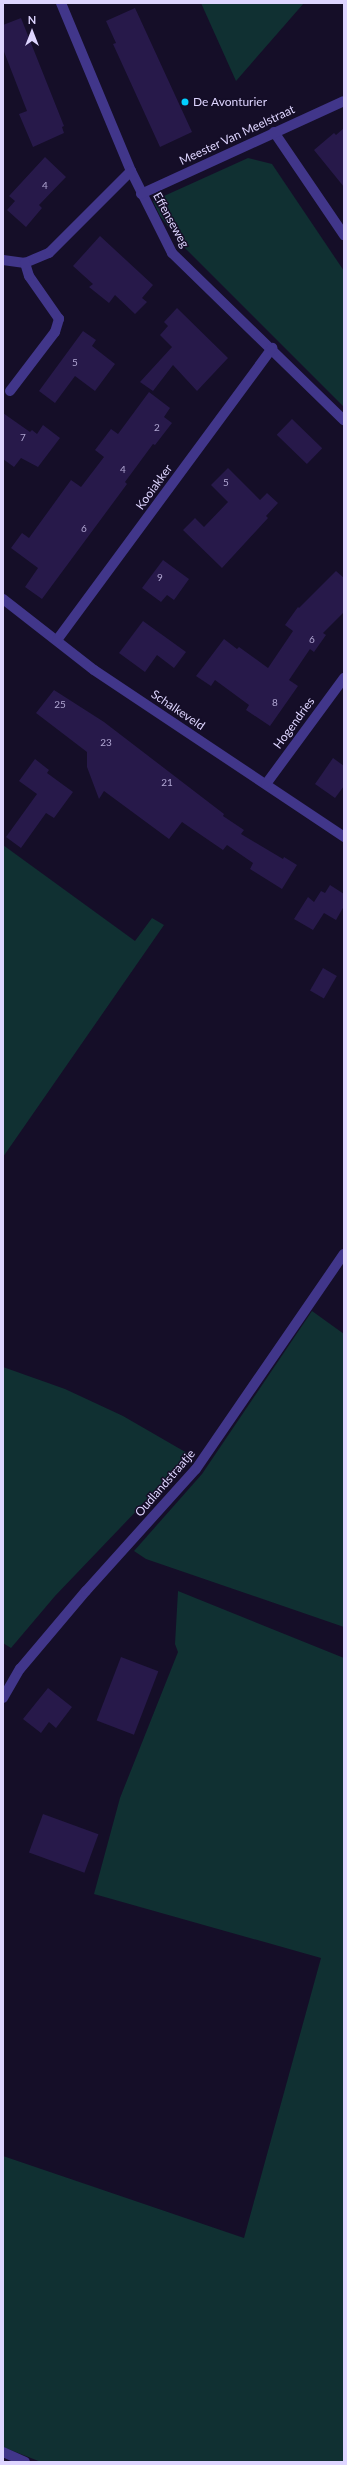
<!DOCTYPE html>
<style>
body{margin:0}
#map{position:relative;width:347px;height:2465px;overflow:hidden;background:#150e28;font-family:Lato,sans-serif}
div>[style]{position:absolute}
[style*='--x']{left:calc(var(--x)*1px);top:calc(var(--y)*1px);width:calc(var(--w)*1px);rotate:calc(var(--a)*1deg)}
.green>*{inset:0;background:#103032}
.building>*{inset:0;background:#27194a;transform-origin:0 0}
.street>*{height:10px;margin:-5px;padding:0 5px;transform-origin:5px;border-radius:5px;background:#41368a}
.dots>*{width:11px;height:11px;translate:-50% -50%;box-sizing:border-box;border:2px solid #150e28;border-radius:50%}
span{translate:-50% -50%;white-space:nowrap;text-align:center;line-height:1.15;-webkit-text-stroke:3px #150e28;paint-order:stroke}
.number-label{font-size:10px;color:#b0a6d2}
.number-label span{-webkit-text-stroke-width:0}
.poi-label{font-size:12px;color:#ded5ff}
.left{translate:0 -50%;text-align:left}
.street-label{font-size:12px;color:#ded5ff}
.frame{position:absolute;inset:0;border:4px solid #ded5ff;pointer-events:none}
.north{position:absolute;left:12px;top:12px;width:40px;height:40px;-webkit-text-stroke:3px #150e28;paint-order:stroke;rotate:0deg;font-size:11px;font-weight:700;line-height:16px;text-align:center;color:#ded5ff}
.north::after{content:'';display:block;margin:auto;width:14px;height:18px;background:#ded5ff;clip-path:polygon(50% 0,100% 100%,50% 72%,0 100%)}
</style>
<div id="map">
<div class="green">
<div style="clip-path:polygon(201px 3px,304px 3px,236px 81px)"></div>
<div style="clip-path:polygon(248px 158px,272px 164px,344px 271px,344px 407px,185px 248px,160px 216px,153px 201px)"></div>
<div style="clip-path:polygon(3px 845px,135px 941px,152px 918px,164px 925px,3px 1157px)"></div>
<div style="clip-path:polygon(312px 1311px,344px 1334px,344px 1627px,146px 1559px,134px 1551px,202px 1474px)"></div>
<div style="clip-path:polygon(3px 1367px,65px 1389px,123px 1416px,187px 1453px,165px 1481px,55px 1596px,11px 1648px,3px 1643px)"></div>
<div style="clip-path:polygon(178px 1591px,344px 1658px,344px 2462px,41px 2462px,3px 2447px,3px 2156px,244px 2238px,321px 1958px,94px 1894px,120px 1798px,178px 1652px,175px 1644px)"></div>
</div>
<div class="building">
<div style="clip-path:polygon(135px 8px,192px 132px,160px 147px,113px 44px,116px 43px,106px 21px)"></div>
<div style="clip-path:polygon(21px 18px,64px 126px,62px 127px,64px 133px,33px 147px,19px 114px,27px 111px,3px 49px,3px 25px)"></div>
<div style="clip-path:polygon(344px 128px,344px 187px,314px 150px,334px 133px,336px 135px)"></div>
<div style="clip-path:polygon(45px 157px,66px 177px,39px 205px,42px 208px,26px 227px,7px 210px,15px 201px,9px 196px)"></div>
<div style="clip-path:polygon(100px 236px,153px 285px,142px 298px,147px 302px,135px 314px,115px 295px,109px 303px,89px 287px,93px 284px,73px 266px)"></div>
<div style="clip-path:polygon(177px 308px,228px 358px,197px 391px,173px 365px,153px 391px,140px 382px,172px 347px,160px 335px,168px 326px,164px 322px)"></div>
<div style="clip-path:polygon(83px 331px,96px 340px,92px 346px,115px 364px,95px 391px,75px 376px,55px 403px,39px 391px)"></div>
<div style="clip-path:polygon(149px 392px,170px 408px,164px 417px,172px 423px,155px 445px,153px 444px,125px 482px,127px 484px,42px 599px,25px 587px,38px 568px,11px 548px,22px 533px,29px 538px,71px 480px,81px 487px,104px 457px,95px 450px,111px 429px,118px 434px)"></div>
<div style="clip-path:polygon(3px 413px,30px 432px,32px 430px,37px 434px,43px 425px,60px 438px,38px 467px,21px 458px,14px 467px,3px 459px)"></div>
<div style="left:292px;top:419px;width:42px;height:22px;rotate:44deg"></div>
<div style="clip-path:polygon(228px 468px,260px 500px,267px 493px,278px 503px,266px 516px,268px 518px,222px 568px,183px 530px,195px 518px,204px 527px,228px 502px,211px 485px)"></div>
<div style="clip-path:polygon(163px 560px,189px 579px,174px 600px,167px 595px,161px 602px,142px 588px)"></div>
<div style="clip-path:polygon(336px 571px,344px 578px,344px 612px,323px 633px,326px 635px,314px 652px,310px 649px,289px 680px,298px 686px,270px 726px,246px 710px,249px 705px,215px 680px,211px 686px,196px 676px,224px 639px,237px 649px,239px 647px,268px 668px,293px 631px,285px 625px,298px 607px,299px 608px)"></div>
<div style="clip-path:polygon(143px 621px,186px 652px,174px 668px,157px 655px,145px 672px,119px 653px)"></div>
<div style="clip-path:polygon(54px 690px,104px 722px,224px 814px,223px 816px,244px 830px,241px 834px,283px 859px,284px 857px,297px 865px,282px 889px,250px 869px,253px 863px,227px 845px,223px 850px,182px 822px,169px 839px,104px 791px,99px 799px,87px 767px,87px 752px,36px 713px)"></div>
<div style="clip-path:polygon(333px 758px,344px 766px,344px 786px,335px 798px,315px 784px)"></div>
<div style="clip-path:polygon(35px 759px,49px 770px,47px 773px,73px 792px,54px 818px,46px 813px,21px 848px,6px 837px,37px 794px,19px 781px)"></div>
<div style="clip-path:polygon(330px 885px,344px 894px,344px 906px,336px 920px,324px 913px,313px 930px,294px 919px,308px 897px,314px 902px,321px 891px,325px 893px)"></div>
<div style="left:323px;top:968px;width:16px;height:26px;rotate:30deg"></div>
<div style="left:121px;top:1657px;width:40px;height:68px;rotate:21deg"></div>
<div style="clip-path:polygon(48px 1688px,72px 1707px,56px 1728px,49px 1722px,41px 1733px,23px 1719px)"></div>
<div style="left:43px;top:1814px;width:59px;height:41px;rotate:20deg"></div>
</div>
<div class="street">
<div style="--x:61;--y:3;--w:182;--a:67.4"></div>
<div style="--x:131;--y:171;--w:92;--a:63.4"></div>
<div style="--x:172;--y:253;--w:240;--a:44.2"></div>
<div style="--x:274;--y:132;--w:125;--a:55.8"></div>
<div style="--x:141;--y:194;--w:223;--a:-24.6"></div>
<div style="--x:3;--y:260;--w:22;--a:8"></div>
<div style="--x:25;--y:263;--w:26;--a:-23"></div>
<div style="--x:49;--y:253;--w:116;--a:-45"></div>
<div style="--x:10;--y:391;--w:74;--a:-52.7"></div>
<div style="--x:55;--y:332;--w:14;--a:-73"></div>
<div style="--x:59;--y:319;--w:52;--a:-124.9"></div>
<div style="--x:29;--y:276;--w:14;--a:-107"></div>
<div style="--x:3;--y:599;--w:115;--a:38"></div>
<div style="--x:94;--y:670;--w:301;--a:33.7"></div>
<div style="--x:57;--y:640;--w:363;--a:-53.6"></div>
<div style="--x:266;--y:784;--w:132;--a:-53.7"></div>
<div style="--x:3;--y:1698;--w:34;--a:-60"></div>
<div style="--x:20;--y:1669;--w:102;--a:-49.8"></div>
<div style="--x:86;--y:1591;--w:164;--a:-48"></div>
<div style="--x:196;--y:1469;--w:261;--a:-55.5"></div>
<div style="--x:3;--y:2452;--w:24;--a:24"></div>
</div>
<div class="dots">
<div style="left:185px;top:102px;background:#01ceff"></div>
</div>
<div class="number-label">
<span style="left:45px;top:186px">4</span>
<span style="left:75px;top:363px">5</span>
<span style="left:157px;top:428px">2</span>
<span style="left:23px;top:438px">7</span>
<span style="left:123px;top:470px">4</span>
<span style="left:226px;top:483px">5</span>
<span style="left:84px;top:529px">6</span>
<span style="left:160px;top:578px">9</span>
<span style="left:312px;top:640px">6</span>
<span style="left:275px;top:703px">8</span>
<span style="left:60px;top:705px">25</span>
<span style="left:106px;top:743px">23</span>
<span style="left:167px;top:783px">21</span>
</div>
<div class="poi-label">
<span class="left" style="left:193px;top:102px">De Avonturier</span>
</div>
<div class="street-label">
<span style="left:237px;top:135px;rotate:-25deg">Meester Van Meelstraat</span>
<span style="left:171px;top:220px;rotate:61deg">Effenseweg</span>
<span style="left:154px;top:487px;rotate:-54deg">Kooiakker</span>
<span style="left:178px;top:710px;rotate:34deg">Schalkeveld</span>
<span style="left:294px;top:723px;rotate:-54deg">Hogendries</span>
<span style="left:165px;top:1483px;rotate:-49deg">Oudlandstraatje</span>
</div>
<div class="frame"></div>
<div class="north">N</div>
</div>
